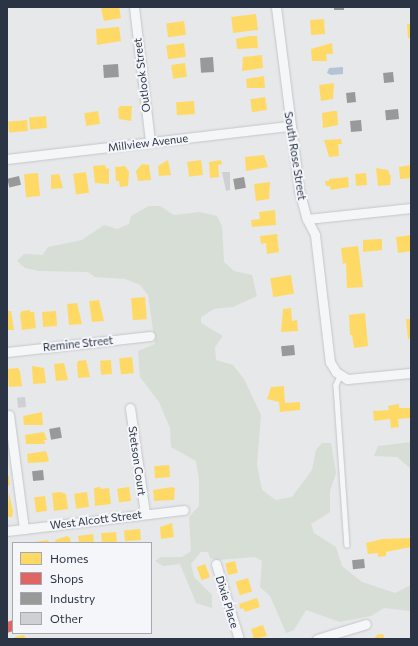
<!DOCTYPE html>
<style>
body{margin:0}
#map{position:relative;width:418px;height:646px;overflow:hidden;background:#e6e8ea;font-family:Commissioner,sans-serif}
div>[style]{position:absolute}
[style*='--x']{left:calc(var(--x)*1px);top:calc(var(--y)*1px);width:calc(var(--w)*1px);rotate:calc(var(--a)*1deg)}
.green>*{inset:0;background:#d6ded6}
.water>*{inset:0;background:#b4c4d5}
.homes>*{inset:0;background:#ffd966;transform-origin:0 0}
.shops>*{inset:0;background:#e06666}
.industry>*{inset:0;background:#999;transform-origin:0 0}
.building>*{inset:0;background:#ced0d3;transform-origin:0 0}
.roads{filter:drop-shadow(0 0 1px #c4c6c8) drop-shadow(0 0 1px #c4c6c8)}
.lane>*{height:4.5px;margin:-2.25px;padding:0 2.25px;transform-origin:2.25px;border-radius:2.25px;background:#f5f6f7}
.street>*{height:9px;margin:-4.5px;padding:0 4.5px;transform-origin:4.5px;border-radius:4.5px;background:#f5f6f7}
span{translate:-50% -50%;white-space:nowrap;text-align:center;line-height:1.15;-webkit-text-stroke:4px #f4f6f9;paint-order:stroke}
.street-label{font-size:11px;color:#2b3445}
.frame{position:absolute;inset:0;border:8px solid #2b3445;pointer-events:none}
.legend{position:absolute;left:12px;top:542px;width:140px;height:92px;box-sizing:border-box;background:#f4f6f9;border:1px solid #a4a8b1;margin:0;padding:5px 7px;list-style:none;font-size:12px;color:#2b3445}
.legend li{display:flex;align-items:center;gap:8px;height:20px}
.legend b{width:20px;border:1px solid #a4a8b1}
</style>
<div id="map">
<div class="green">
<div style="clip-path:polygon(149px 206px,160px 206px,174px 215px,200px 212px,217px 216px,222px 226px,224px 262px,234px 271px,252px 275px,257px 296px,233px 307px,214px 309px,201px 317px,201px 323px,223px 336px,215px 347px,216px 360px,233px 365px,244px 379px,261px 415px,257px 465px,262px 490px,276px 500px,292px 497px,312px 470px,316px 450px,322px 443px,331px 443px,336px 473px,330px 491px,330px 512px,311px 524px,314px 533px,336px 547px,342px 566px,362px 582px,395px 593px,411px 585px,411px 611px,384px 608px,371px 616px,340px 622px,306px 610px,294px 630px,286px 633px,270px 596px,260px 587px,262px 561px,255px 557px,218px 560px,210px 558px,208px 552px,201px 552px,191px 564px,194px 577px,212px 595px,212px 608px,196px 603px,180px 564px,163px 566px,155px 561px,161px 557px,182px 557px,191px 551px,189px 517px,199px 506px,199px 480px,196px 461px,171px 447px,170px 428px,159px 402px,140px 377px,138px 351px,155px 344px,148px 295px,140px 285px,125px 279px,95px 277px,88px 272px,39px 271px,25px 268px,17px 261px,24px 254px,43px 255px,48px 247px,82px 240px,104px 225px,117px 229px,129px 224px,131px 216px)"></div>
<div style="clip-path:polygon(411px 442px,411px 469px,397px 457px,374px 456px,378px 446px)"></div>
</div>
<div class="water">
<div style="clip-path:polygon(343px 67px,343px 74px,331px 75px,327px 73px,329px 68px)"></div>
</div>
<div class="homes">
<div style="clip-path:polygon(119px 7px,121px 18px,104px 21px,101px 8px)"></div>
<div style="left:256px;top:14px;width:16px;height:25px;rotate:83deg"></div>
<div style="left:324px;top:19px;width:15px;height:14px;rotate:86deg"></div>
<div style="left:184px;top:21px;width:14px;height:18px;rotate:82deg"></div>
<div style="clip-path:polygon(407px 24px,411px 24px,411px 38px,408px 38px)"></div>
<div style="clip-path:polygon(119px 27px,121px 41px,97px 45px,96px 29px)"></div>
<div style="clip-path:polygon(249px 36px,257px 36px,258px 48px,237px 49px,236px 39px)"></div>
<div style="left:184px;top:43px;width:14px;height:18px;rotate:82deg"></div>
<div style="clip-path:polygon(332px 43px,333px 54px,326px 54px,327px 61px,312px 61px,311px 49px)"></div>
<div style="clip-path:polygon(262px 55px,263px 68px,242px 71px,243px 57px)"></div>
<div style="left:185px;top:63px;width:14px;height:14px;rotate:82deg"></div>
<div style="clip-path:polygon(264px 76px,265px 88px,247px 88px,246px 79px)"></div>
<div style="clip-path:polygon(334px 83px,333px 99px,321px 101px,319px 85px)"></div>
<div style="left:265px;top:97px;width:13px;height:15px;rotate:81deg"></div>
<div style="left:194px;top:101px;width:13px;height:18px;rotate:86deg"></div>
<div style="clip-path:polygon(121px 106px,132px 106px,131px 121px,119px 119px,118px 108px)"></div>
<div style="left:98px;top:111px;width:13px;height:14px;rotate:81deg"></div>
<div style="clip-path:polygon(333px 111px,337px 111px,338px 125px,323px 128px,322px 113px)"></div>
<div style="left:46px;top:116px;width:12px;height:17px;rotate:85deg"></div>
<div style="left:27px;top:120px;width:11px;height:19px;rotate:85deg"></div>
<div style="clip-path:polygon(341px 139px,342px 144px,338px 144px,339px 156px,329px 157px,324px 140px)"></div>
<div style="clip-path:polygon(264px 155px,268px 167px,246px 171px,245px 157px)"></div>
<div style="clip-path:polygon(168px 160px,171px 175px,159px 176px,158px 166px)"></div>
<div style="left:201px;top:160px;width:15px;height:14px;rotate:82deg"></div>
<div style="clip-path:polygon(221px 160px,222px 164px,218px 165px,219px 177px,210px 178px,209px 162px)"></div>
<div style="clip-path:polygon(142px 164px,149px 165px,151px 180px,138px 181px,136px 171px)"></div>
<div style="clip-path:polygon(105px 165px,106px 169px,109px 168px,109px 184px,95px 183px,93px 166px)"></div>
<div style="clip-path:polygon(411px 165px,411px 178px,400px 179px,399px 167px)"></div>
<div style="clip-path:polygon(125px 166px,129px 172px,128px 186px,120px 187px,119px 181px,116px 181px,115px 167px)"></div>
<div style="clip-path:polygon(376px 168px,388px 170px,391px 177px,390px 185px,378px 186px)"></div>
<div style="left:86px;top:172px;width:21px;height:13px;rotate:82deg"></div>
<div style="left:38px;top:173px;width:23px;height:14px;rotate:85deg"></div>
<div style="left:366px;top:173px;width:12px;height:11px;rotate:85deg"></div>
<div style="clip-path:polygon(59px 174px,63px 188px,51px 189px,51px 175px)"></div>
<div style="clip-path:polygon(348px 177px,349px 187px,331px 190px,330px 186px,326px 186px,325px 181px,329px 181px,329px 179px)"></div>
<div style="clip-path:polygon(270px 182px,269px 199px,256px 201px,254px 184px)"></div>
<div style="clip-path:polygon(275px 210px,276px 225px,252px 227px,251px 220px,260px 219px,259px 212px)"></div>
<div style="clip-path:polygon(277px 234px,279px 252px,267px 254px,266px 243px,261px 244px,260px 236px)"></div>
<div style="clip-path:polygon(411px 235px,411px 251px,398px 253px,396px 237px)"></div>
<div style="clip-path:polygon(379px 239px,382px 239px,382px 250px,363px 252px,363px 240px)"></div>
<div style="clip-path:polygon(358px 246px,363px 287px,347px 288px,346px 263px,343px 264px,341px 248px)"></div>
<div style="left:291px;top:275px;width:19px;height:21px;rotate:81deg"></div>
<div style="left:145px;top:297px;width:22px;height:14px;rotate:85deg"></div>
<div style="clip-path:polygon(99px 300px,104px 321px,92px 322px,89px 301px)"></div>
<div style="clip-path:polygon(77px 303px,82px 324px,69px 325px,67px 304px)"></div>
<div style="clip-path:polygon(291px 308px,292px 321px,297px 320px,298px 331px,281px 332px,283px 309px)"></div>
<div style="clip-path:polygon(30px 310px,30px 312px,34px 312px,36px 328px,22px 330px,20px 314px,22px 311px)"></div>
<div style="clip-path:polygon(7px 311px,11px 311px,14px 330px,7px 330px)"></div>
<div style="left:56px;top:311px;width:15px;height:14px;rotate:86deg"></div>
<div style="clip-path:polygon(365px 313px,368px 346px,354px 348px,352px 335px,350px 335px,349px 315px)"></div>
<div style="clip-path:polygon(406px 319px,411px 319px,411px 338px,408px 339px)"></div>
<div style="left:132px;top:357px;width:16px;height:13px;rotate:83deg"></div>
<div style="clip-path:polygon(86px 360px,90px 377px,78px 378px,77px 364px,78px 361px)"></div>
<div style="left:111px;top:360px;width:14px;height:11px;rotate:86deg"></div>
<div style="clip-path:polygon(64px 363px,68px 380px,56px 381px,54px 364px)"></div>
<div style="clip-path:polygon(32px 366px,44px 368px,46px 383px,33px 384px)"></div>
<div style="clip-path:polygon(18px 368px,20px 371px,22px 386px,9px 387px,7px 369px)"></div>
<div style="clip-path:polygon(284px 386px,285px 403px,300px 402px,300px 410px,280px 412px,279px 402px,267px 399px,271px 387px)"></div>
<div style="clip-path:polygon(399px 404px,399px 408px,411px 408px,410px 418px,398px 419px,399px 427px,391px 428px,390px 419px,374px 421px,373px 411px,389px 410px,388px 406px)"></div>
<div style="clip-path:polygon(42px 412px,43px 425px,24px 425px,23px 416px)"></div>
<div style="clip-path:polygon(44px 432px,47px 440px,44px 440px,45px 444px,26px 444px,25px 435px)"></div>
<div style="clip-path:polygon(46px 451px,49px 460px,47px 462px,28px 463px,27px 454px)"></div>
<div style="left:169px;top:465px;width:12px;height:15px;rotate:85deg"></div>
<div style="clip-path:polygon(7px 476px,9px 476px,10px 485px,7px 486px)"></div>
<div style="clip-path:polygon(100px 487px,101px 489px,109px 488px,111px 504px,95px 506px,94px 488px)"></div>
<div style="left:129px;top:487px;width:14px;height:12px;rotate:82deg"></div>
<div style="clip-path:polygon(172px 487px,175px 488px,174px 500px,154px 501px,153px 490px)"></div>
<div style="clip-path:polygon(60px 492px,66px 494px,68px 509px,54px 511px,52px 493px)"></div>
<div style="left:87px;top:492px;width:15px;height:13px;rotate:82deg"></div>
<div style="clip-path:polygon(9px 493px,13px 511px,12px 517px,7px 517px)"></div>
<div style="left:45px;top:496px;width:15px;height:11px;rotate:82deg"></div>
<div style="clip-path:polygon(172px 523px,174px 537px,161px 539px,160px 527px)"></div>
<div style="left:140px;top:529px;width:11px;height:16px;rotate:85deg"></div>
<div style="left:116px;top:532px;width:11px;height:15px;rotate:85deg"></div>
<div style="clip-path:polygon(93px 534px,94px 543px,79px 543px,78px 536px)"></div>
<div style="clip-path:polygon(67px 536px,70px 538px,71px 543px,56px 543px,55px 540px)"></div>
<div style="clip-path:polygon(410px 538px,411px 547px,386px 552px,386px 556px,378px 557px,378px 553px,368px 554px,366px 543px,382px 539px)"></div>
<div style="clip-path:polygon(48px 540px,49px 543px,34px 543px,34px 542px)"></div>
<div style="left:235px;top:561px;width:12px;height:10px;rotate:76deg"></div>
<div style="left:205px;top:564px;width:14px;height:9px;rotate:69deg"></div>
<div style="left:248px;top:578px;width:14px;height:13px;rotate:73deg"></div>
<div style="clip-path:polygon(257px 598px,260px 607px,245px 612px,243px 608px,240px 609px,239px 604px)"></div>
<div style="clip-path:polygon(263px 625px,267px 636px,254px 639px,251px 629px)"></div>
<div style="clip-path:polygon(383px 634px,385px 639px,374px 639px,377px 635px)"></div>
<div style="clip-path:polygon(24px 635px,26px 639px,11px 639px,18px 636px)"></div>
</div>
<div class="shops">
<div style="clip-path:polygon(13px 620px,13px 631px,7px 633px,7px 622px)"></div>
</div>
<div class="industry">
<div style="left:334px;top:7px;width:10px;height:3px"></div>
<div style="left:213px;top:57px;width:15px;height:13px;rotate:86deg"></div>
<div style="left:118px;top:64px;width:13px;height:15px;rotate:86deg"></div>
<div style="left:393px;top:72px;width:10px;height:10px;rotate:84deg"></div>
<div style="left:355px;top:92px;width:10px;height:9px;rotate:84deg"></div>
<div style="left:398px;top:109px;width:10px;height:13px;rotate:84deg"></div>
<div style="left:361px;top:120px;width:11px;height:11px;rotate:85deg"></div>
<div style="left:19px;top:176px;width:9px;height:12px;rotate:77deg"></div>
<div style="left:244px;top:177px;width:11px;height:11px;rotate:80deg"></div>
<div style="left:294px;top:345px;width:10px;height:13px;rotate:84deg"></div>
<div style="left:60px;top:427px;width:11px;height:11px;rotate:80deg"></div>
<div style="left:43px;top:470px;width:10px;height:11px;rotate:84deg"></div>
<div style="left:364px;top:559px;width:9px;height:12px;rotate:84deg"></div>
</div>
<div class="building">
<div style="clip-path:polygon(222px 172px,230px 172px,230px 190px,226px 191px)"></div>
<div style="left:25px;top:397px;width:10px;height:8px;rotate:84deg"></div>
</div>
<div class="roads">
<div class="lane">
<div style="--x:340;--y:376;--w:10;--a:114"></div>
<div style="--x:336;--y:385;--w:160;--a:86.1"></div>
</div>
<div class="street">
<div style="--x:134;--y:7;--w:136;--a:83.2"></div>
<div style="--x:276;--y:7;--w:184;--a:82.8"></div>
<div style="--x:299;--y:190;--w:30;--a:75"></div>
<div style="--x:307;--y:219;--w:18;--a:63"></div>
<div style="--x:315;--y:235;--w:128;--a:83.3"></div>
<div style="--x:330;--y:362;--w:12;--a:59"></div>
<div style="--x:336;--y:372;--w:13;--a:32"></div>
<div style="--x:347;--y:379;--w:64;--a:-5.4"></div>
<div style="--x:7;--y:159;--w:285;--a:-6.7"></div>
<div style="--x:307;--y:219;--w:105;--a:-6"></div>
<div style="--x:7;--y:352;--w:144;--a:-6.4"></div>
<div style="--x:130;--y:408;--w:107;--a:81.9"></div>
<div style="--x:9;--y:415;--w:115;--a:82.5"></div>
<div style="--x:7;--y:531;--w:178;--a:-6.8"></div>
<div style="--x:216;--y:564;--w:78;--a:73"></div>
<div style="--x:317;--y:639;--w:51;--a:-17"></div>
</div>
</div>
<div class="street-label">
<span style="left:142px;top:75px;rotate:-97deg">Outlook Street</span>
<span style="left:148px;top:143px;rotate:-7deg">Millview Avenue</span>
<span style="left:295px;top:156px;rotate:81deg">South Rose Street</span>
<span style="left:78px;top:344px;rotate:-6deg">Remine Street</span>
<span style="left:137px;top:461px;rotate:82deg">Stetson Court</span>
<span style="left:96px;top:520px;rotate:-7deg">West Alcott Street</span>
<span style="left:227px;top:602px;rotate:73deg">Dixie Place</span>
</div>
<div class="frame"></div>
<ul class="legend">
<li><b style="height:11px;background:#ffd966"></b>Homes</li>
<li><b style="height:11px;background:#e06666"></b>Shops</li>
<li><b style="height:11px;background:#999"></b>Industry</li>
<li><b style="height:11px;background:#ced0d3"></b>Other</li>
</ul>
</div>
